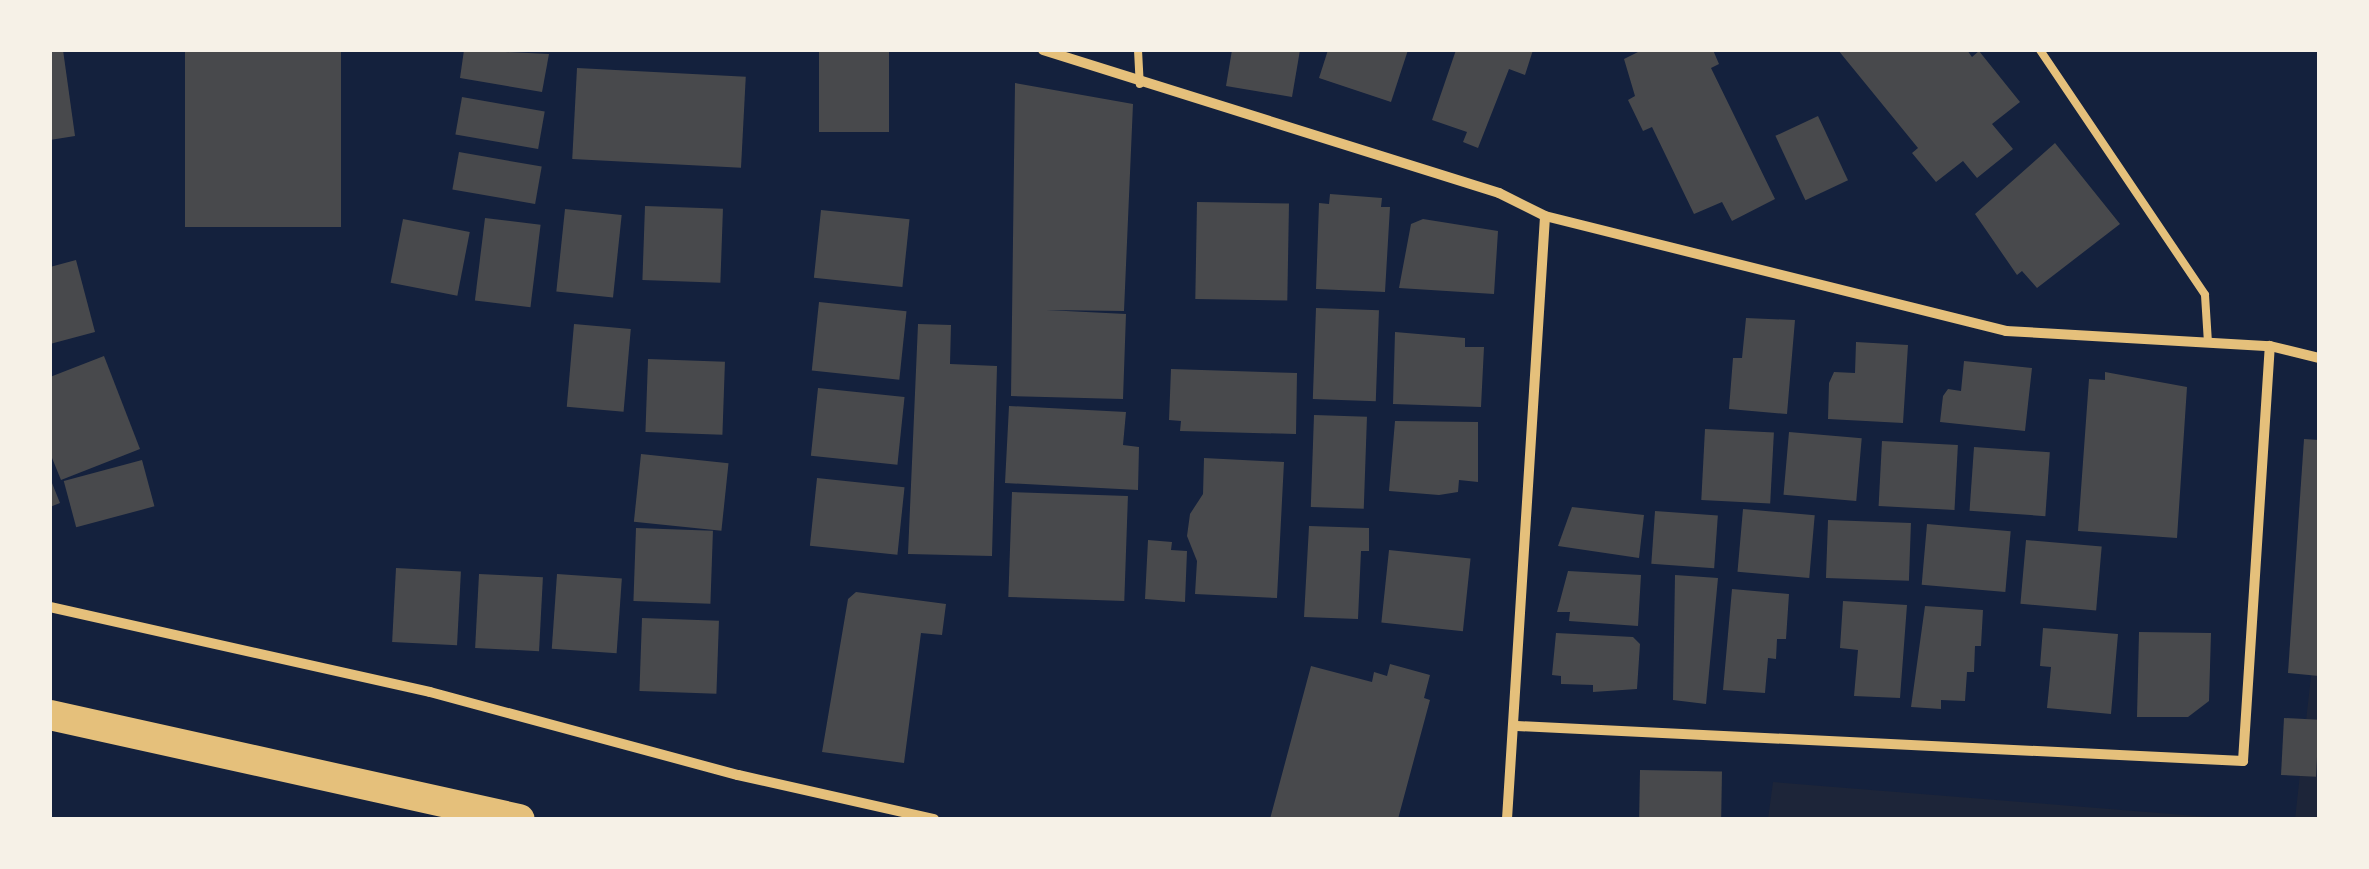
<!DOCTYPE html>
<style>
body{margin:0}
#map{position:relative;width:2369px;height:869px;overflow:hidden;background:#14213d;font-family:"Source Serif 4",serif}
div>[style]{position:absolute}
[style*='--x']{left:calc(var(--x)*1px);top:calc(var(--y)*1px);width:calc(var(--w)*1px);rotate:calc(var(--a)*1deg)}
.green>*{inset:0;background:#1d2539}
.building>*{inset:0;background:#48494c;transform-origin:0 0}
.service>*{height:8px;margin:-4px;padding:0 4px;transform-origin:4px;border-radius:4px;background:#e5c07b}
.minor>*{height:10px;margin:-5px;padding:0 5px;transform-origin:5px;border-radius:5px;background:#e5c07b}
.motorway>*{height:30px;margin:-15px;padding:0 15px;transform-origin:15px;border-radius:15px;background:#e5c07b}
span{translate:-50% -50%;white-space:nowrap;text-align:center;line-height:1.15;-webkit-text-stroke:8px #f6f1e7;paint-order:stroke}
.frame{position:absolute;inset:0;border:52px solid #f6f1e7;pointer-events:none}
</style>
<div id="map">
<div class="green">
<div style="clip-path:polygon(2319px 605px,2319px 819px,2295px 819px)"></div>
<div style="clip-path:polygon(1773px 782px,2234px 819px,1768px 819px)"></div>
</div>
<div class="building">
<div style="clip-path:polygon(50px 50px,63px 50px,75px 136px,50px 140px)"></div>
<div style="left:185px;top:50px;width:156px;height:177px"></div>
<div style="clip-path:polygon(464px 50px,549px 54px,542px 92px,460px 78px)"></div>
<div style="left:819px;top:50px;width:70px;height:82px"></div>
<div style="clip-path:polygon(1232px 50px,1300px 50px,1292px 97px,1226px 86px)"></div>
<div style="clip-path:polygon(1328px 50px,1408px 50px,1391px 102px,1319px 78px)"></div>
<div style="clip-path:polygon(1456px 50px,1533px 50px,1525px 75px,1509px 69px,1478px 148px,1463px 142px,1467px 132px,1432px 120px)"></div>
<div style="clip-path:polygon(1642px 50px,1713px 50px,1719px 64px,1711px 68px,1775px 199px,1732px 221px,1722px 202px,1694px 214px,1652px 127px,1643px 131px,1628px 100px,1635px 96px,1624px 59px)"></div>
<div style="clip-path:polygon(1838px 50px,1967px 50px,1972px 57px,1979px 51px,2020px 102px,1992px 124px,2013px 149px,1977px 178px,1963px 161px,1936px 182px,1912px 153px,1918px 148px)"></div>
<div style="left:577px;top:68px;width:169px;height:91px;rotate:3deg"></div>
<div style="clip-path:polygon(1015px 83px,1133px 104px,1124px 311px,1046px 310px,1126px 314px,1123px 399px,1011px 396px)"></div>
<div style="left:462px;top:97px;width:84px;height:38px;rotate:10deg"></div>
<div style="left:1818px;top:116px;width:71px;height:47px;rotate:65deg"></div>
<div style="clip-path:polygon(2055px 143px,2120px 224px,2037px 288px,2022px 271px,2017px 275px,1975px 214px)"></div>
<div style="left:459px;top:152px;width:84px;height:38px;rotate:10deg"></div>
<div style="clip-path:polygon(1330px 194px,1382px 198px,1381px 207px,1390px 207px,1385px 292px,1316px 289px,1319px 203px,1329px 204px)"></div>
<div style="left:1197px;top:202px;width:92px;height:97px;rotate:1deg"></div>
<div style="left:645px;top:206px;width:78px;height:74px;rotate:2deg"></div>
<div style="left:565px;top:209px;width:57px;height:83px;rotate:6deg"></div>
<div style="left:821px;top:210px;width:89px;height:68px;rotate:6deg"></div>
<div style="left:485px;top:218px;width:56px;height:83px;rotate:7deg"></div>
<div style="left:403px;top:219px;width:68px;height:65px;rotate:11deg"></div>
<div style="clip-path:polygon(1423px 219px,1498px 231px,1494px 294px,1399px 288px,1411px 224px)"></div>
<div style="clip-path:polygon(76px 260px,95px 332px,50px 344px,50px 267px)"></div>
<div style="left:819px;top:302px;width:88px;height:69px;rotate:6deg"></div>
<div style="left:1316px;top:308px;width:63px;height:91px;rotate:2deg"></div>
<div style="clip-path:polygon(1746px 318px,1795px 320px,1787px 414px,1729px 409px,1733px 358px,1742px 358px)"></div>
<div style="left:574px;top:324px;width:57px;height:83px;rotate:5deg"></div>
<div style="clip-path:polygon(918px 324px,951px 325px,950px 364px,997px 366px,992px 556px,908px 554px)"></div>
<div style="clip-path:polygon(1395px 332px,1465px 338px,1465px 347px,1484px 347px,1481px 407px,1393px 404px)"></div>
<div style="clip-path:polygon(1856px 342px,1908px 345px,1903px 423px,1828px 419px,1829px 383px,1834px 372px,1855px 373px)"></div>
<div style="clip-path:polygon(104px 356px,140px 449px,61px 480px,50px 453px,50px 377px)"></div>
<div style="left:648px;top:359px;width:77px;height:73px;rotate:2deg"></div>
<div style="clip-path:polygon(1964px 361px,2032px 368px,2025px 431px,1940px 422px,1943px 396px,1948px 389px,1961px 391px)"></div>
<div style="clip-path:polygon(1171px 369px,1297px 373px,1296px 434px,1180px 431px,1181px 421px,1169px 420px)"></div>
<div style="clip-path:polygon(2105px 372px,2187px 387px,2177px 538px,2078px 531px,2089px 379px,2105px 380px)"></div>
<div style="left:818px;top:388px;width:87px;height:68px;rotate:6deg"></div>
<div style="clip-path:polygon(1009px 406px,1126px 412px,1123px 445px,1139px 447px,1138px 490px,1005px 483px)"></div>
<div style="left:1314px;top:415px;width:53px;height:92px;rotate:2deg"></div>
<div style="clip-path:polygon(1395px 421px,1478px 422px,1478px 482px,1459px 480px,1458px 492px,1439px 495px,1389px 491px)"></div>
<div style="left:1705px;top:429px;width:69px;height:71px;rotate:3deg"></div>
<div style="left:1789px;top:432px;width:73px;height:63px;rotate:5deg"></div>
<div style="clip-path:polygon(2304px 439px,2319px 440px,2319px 676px,2288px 673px)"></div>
<div style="left:1882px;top:441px;width:76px;height:65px;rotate:3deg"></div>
<div style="left:1974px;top:447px;width:76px;height:64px;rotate:4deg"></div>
<div style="left:641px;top:454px;width:88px;height:68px;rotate:6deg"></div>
<div style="clip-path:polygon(1204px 458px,1284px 462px,1277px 598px,1195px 594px,1197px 561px,1187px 536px,1190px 514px,1203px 494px)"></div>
<div style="left:142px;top:460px;width:48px;height:81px;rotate:75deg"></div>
<div style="clip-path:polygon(50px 478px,60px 503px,50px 507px)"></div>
<div style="left:817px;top:478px;width:88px;height:68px;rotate:6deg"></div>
<div style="left:1012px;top:492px;width:116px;height:105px;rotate:2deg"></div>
<div style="clip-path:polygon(1572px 507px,1644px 515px,1639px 558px,1558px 546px)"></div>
<div style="left:1743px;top:509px;width:72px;height:63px;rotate:5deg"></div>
<div style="left:1655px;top:511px;width:63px;height:53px;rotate:4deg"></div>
<div style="left:1828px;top:520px;width:83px;height:58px;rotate:2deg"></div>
<div style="left:1927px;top:524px;width:84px;height:61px;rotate:5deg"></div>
<div style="clip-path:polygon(1309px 526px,1369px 528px,1369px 551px,1361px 551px,1358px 619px,1304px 617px)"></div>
<div style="left:636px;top:528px;width:77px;height:73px;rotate:2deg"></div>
<div style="clip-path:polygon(1148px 540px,1172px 542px,1171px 550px,1187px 551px,1185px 602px,1145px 599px)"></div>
<div style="left:2026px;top:540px;width:76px;height:64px;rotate:5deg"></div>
<div style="left:1389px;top:550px;width:82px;height:73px;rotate:6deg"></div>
<div style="left:396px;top:568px;width:65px;height:74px;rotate:3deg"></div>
<div style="clip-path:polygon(1568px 571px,1641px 575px,1638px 626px,1569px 621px,1570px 612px,1557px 612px)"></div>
<div style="left:479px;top:574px;width:64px;height:74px;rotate:3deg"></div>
<div style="left:557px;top:574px;width:65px;height:75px;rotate:4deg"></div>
<div style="clip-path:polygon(1675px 575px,1718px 578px,1706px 704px,1673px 700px)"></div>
<div style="clip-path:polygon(1732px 589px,1789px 594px,1786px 639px,1777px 639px,1776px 659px,1768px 658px,1765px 693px,1723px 690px)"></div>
<div style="clip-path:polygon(856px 592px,946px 604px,942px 635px,921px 633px,904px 763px,822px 752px,848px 599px)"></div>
<div style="clip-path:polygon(1843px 601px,1907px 605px,1900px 698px,1854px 696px,1858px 650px,1840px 648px)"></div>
<div style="clip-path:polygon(1925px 606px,1983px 610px,1981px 646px,1975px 646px,1974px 672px,1967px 672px,1965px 701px,1941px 700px,1941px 709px,1911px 707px)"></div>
<div style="left:642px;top:618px;width:77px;height:73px;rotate:2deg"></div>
<div style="clip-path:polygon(2043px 628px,2118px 634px,2111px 714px,2047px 708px,2051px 667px,2040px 666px)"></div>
<div style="clip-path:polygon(2139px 632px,2211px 633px,2209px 701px,2188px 717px,2137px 717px)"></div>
<div style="clip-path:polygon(1556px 633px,1633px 637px,1640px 644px,1637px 689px,1593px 692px,1593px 685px,1561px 684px,1561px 676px,1552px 675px)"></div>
<div style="clip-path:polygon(1390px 664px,1430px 675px,1424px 698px,1430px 700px,1398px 819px,1270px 819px,1311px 666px,1372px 682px,1374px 672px,1387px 676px)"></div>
<div style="left:2284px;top:718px;width:35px;height:57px;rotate:3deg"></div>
<div style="left:1640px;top:770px;width:82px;height:49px;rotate:1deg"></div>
</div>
<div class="service">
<div style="--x:1138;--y:50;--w:34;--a:87"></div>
<div style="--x:2040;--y:50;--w:295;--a:56"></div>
<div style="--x:2205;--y:295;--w:48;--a:86.4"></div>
</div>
<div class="minor">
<div style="--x:1043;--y:50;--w:478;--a:17.4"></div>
<div style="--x:1499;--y:193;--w:51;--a:26.6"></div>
<div style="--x:1545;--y:216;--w:475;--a:14"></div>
<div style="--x:2006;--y:331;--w:264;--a:3.3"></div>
<div style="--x:2270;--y:346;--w:50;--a:13.8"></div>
<div style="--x:50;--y:607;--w:389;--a:12.6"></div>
<div style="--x:430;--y:692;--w:319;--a:15.1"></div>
<div style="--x:738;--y:775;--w:201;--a:12.7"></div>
<div style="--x:1517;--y:726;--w:727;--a:2.76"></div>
<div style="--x:2243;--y:761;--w:416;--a:-86.3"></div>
<div style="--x:1507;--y:819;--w:604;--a:-86.39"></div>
</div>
<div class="motorway">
<div style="--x:50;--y:715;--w:481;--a:12.5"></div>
</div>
<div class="frame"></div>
</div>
